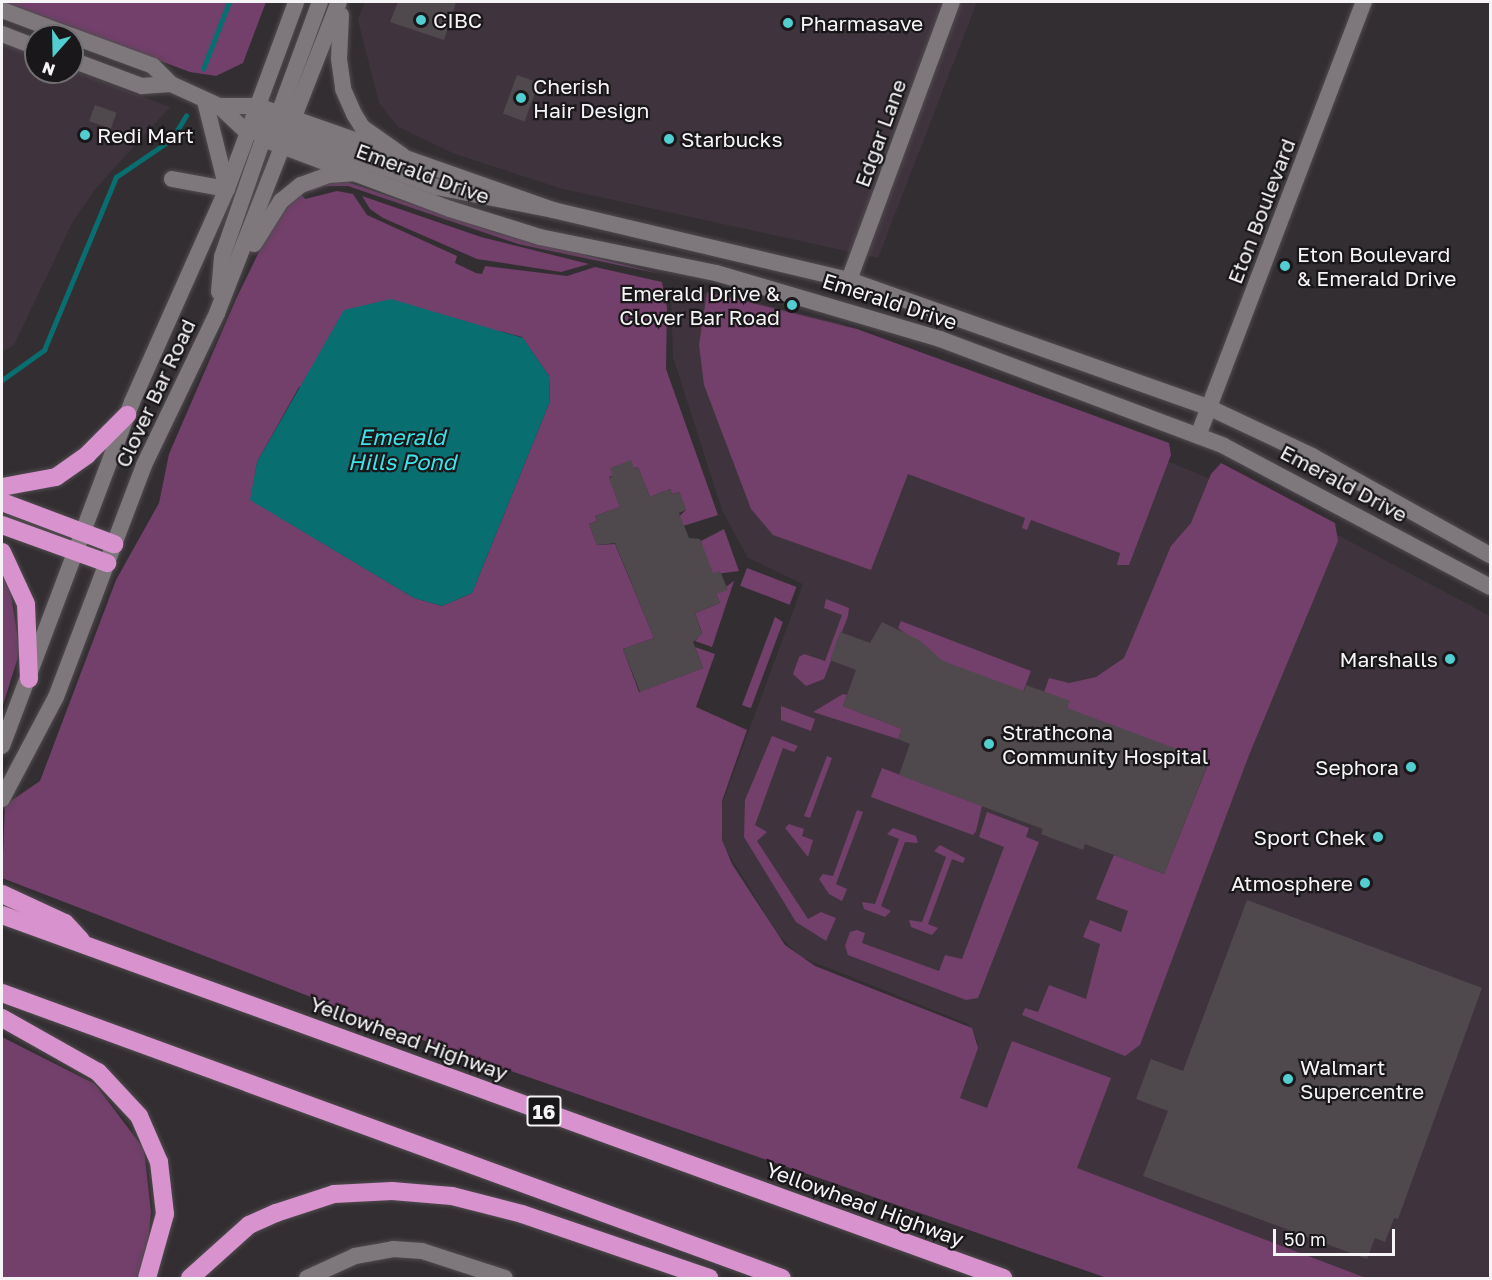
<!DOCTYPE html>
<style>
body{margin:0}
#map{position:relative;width:1492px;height:1280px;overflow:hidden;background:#332e32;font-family:"Golos Text",sans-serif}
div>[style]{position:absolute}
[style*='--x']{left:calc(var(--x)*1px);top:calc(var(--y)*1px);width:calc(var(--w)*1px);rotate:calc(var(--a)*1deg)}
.built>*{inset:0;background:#3f343d}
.green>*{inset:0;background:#733f6b;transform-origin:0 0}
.water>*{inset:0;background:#086e70}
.stream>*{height:4.5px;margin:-2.25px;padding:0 2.25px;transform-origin:2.25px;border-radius:2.25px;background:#086e70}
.building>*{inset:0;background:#4f494e;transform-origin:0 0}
.roads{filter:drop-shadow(0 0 2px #504b4f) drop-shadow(0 0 2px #504b4f)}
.minor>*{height:16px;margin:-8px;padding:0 8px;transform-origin:8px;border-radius:8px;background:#7e787d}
.tertiary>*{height:16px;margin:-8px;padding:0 8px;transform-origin:8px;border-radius:8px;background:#7e787d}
.secondary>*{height:16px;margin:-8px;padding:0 8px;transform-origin:8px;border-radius:8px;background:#7e787d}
.motorway>*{height:18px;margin:-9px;padding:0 9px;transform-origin:9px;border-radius:9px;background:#d892cd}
.dots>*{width:16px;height:16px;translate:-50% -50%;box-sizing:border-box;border:3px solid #191719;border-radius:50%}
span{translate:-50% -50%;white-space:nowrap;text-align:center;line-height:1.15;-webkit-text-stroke:4.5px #191719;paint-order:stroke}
.shield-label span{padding:2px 4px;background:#191719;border:2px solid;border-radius:4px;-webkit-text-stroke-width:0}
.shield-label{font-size:20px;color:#f7f4f7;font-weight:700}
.poi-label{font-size:21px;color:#f7f4f7}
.left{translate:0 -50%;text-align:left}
.right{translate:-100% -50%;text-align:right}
.street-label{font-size:21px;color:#f7f4f7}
.water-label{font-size:22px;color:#3be5e9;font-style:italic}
.frame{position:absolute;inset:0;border:3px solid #f7f4f7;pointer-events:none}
.north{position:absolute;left:24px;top:24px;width:60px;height:60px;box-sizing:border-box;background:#191719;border:2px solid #726f72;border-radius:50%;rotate:200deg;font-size:16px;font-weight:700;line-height:24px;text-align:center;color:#f7f4f7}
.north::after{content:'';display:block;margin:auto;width:21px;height:27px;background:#52cdd0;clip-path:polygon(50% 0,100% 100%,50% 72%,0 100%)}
.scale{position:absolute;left:1273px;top:1229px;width:122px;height:27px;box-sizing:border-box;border:3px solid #f7f4f7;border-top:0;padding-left:8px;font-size:18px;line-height:21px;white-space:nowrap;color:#f7f4f7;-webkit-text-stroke:4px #191719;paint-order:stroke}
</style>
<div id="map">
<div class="built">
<div style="clip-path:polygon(365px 2px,977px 2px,878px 258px,563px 189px,455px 154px,398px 127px,379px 103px,366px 52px,358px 20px)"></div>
<div style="clip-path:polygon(2px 43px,36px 56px,36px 72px,72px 70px,170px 107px,96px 188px,72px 223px,14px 345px,2px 352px)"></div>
<div style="clip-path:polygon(671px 290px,743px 299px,839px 323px,1317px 524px,1490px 616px,1490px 1278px,1317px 1278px,947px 1125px,978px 1042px,968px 1024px,799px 956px,778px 934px,723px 845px,720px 809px,803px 584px,748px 558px,722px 510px,673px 357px)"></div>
</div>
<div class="green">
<div style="clip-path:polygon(2px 2px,266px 2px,243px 63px,216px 76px,190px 72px)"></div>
<div style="clip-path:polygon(347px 182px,501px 234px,661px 274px,518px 244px,348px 186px,325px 186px,309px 192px,318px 184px)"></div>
<div style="clip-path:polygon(evenodd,337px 191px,353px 194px,367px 215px,457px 256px,455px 263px,476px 273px,482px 274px,485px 266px,567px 276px,595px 267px,662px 282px,667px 308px,666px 369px,718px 515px,661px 533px,686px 510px,679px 492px,672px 494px,670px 489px,650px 497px,638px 467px,609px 477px,620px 507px,595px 516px,597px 521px,589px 524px,597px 545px,615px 544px,654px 638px,623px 649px,639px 692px,703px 668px,695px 647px,715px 654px,696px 707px,747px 730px,722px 801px,722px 840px,732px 864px,785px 945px,815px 966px,972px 1028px,978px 1048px,960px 1098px,987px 1108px,1012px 1041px,1111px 1078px,1077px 1168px,1366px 1278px,1107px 1278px,433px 1044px,2px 878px,5px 805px,40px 781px,116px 580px,159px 503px,169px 454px,236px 299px,277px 215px,300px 193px,305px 199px,337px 191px,499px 331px,522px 337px,549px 376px,550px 401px,472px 593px,442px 606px,414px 598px,251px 500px,257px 462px,299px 387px,499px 331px)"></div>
<div style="clip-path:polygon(362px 196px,481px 237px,589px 264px,561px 272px,477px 259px,383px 218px,370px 209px)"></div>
<div style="clip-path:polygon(707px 292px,857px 329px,1169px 443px,1171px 455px,1129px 565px,1117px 565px,1120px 553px,1031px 520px,1027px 530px,1022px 528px,1025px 518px,908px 474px,871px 570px,773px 535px,751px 509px,704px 385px,699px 345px)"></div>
<div style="clip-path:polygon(1221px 463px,1335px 523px,1338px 541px,1249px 755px,1140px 1045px,1125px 1056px,1022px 1015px,1025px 1008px,1038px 1012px,1049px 985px,1086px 999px,1100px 944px,1083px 937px,1090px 920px,1121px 932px,1128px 911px,1096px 899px,1114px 855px,1164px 874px,1209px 762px,1067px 709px,1069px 701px,1044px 692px,1049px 678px,1069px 683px,1096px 677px,1124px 658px,1171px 546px,1191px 523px,1211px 474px)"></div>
<div style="clip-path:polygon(724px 529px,739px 571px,709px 575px,701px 541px)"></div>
<div style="left:747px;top:568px;width:53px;height:19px;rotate:21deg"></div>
<div style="clip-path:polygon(2px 573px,10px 589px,20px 651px,2px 708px)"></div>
<div style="clip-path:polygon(734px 581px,712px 647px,695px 641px,702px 633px,695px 613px,720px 603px,716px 594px)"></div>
<div style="clip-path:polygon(826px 599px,849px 608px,848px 616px,824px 679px,806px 686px,793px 674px,799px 657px,804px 654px,825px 661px,842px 615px,824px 608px)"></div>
<div style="clip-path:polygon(775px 617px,783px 622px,751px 708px,747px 707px,742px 705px)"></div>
<div style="clip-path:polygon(901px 621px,1031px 671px,1023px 692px,944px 662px,898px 628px)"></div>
<div style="clip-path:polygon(843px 694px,847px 695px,843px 706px,902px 729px,898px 739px,813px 712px)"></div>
<div style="clip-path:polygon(781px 706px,815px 719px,811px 731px,781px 720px)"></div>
<div style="clip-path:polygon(772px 736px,798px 746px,794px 752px,783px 748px,755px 825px,767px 832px,757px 841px,808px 919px,821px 912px,836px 918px,826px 941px,796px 922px,744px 837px,745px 800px)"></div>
<div style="clip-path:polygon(827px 756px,832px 758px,810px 818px,804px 816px)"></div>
<div style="clip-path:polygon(882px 768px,982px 806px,976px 831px,973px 835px,871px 797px)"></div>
<div style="clip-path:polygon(857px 810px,863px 812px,836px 884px,847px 889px,842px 901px,829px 894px,819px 879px,823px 874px,833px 876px)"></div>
<div style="clip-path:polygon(987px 812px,1029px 828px,1026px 837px,1039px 842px,978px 998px,966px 1000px,848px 955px,845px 946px,850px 932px,857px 930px,865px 933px,862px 943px,939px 971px,945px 955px,962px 959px,1004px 847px,979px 837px)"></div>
<div style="clip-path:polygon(789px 824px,804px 829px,802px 836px,813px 840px,808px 857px,785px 828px)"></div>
<div style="clip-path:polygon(893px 828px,916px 836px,918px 843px,905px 842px,881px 906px,891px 911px,885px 917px,864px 909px,862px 902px,875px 904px,899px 839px,887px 834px)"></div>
<div style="clip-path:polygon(940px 845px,965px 858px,963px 863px,952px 859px,928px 924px,938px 928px,932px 935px,911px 927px,909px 920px,922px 922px,946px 857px,934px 851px)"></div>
<div style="clip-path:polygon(2px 1037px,95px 1084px,144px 1149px,151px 1212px,148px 1247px,137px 1278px,2px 1278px)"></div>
</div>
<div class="water">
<div style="clip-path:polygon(391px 299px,523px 338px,549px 376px,550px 401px,472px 593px,442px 606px,414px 598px,250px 500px,257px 462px,344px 310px)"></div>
</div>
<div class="stream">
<div style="--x:203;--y:69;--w:72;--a:-68.8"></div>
<div style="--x:2;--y:380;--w:52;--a:-35.5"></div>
<div style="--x:44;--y:350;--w:187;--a:-67.4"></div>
<div style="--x:116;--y:177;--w:68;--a:-34.2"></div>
<div style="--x:172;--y:139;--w:27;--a:-59"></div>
</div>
<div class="building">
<div style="clip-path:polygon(398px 2px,456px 2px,444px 40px,390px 22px)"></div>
<div style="left:517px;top:75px;width:23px;height:41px;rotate:20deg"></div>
<div style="left:95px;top:105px;width:23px;height:17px;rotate:20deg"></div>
<div style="clip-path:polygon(631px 460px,634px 469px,638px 467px,650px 497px,670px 489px,672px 494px,679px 492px,686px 510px,679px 513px,689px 538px,700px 539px,713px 573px,720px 571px,728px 590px,716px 594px,720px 603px,695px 613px,702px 634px,693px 642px,703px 668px,640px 692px,623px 649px,654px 638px,615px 543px,597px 545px,589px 524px,597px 521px,595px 516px,620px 507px,609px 478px,613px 476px,610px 468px)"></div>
<div style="clip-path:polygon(882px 622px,919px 640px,943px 661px,1024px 691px,1026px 685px,1070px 701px,1067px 708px,1209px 761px,1164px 874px,1085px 844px,1083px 850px,1041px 834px,1043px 829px,899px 775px,910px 744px,898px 739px,902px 729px,843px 706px,856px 670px,830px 660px,840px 632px,870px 643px)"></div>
<div style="clip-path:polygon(1247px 900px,1482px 988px,1398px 1219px,1394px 1218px,1385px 1242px,1375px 1238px,1367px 1259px,1143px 1176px,1168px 1111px,1136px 1099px,1151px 1059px,1183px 1071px)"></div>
</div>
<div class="roads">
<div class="minor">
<div style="--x:2;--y:10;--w:74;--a:20.6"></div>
<div style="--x:2;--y:34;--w:36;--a:21"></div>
<div style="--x:72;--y:36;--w:86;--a:20.3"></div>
<div style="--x:153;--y:66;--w:25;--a:45"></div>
<div style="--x:171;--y:84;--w:53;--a:24.6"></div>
<div style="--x:219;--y:106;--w:40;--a:43"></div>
<div style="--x:72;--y:60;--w:75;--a:20.4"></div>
<div style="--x:142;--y:86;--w:29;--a:-4"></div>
<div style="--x:219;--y:106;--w:39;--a:0"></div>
<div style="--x:172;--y:179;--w:56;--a:10.3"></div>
<div style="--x:849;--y:280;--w:296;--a:-69.7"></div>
</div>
<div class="tertiary">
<div style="--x:258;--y:106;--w:313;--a:19.4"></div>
<div style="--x:553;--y:210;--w:304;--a:13.3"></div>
<div style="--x:849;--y:280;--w:383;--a:19.5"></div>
<div style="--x:1210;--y:408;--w:113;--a:25.2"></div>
<div style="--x:1312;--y:456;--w:204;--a:29.1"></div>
<div style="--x:271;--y:142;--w:191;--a:20.5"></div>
<div style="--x:450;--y:209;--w:94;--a:17.3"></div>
<div style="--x:540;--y:237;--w:180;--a:11.6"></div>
<div style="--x:716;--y:273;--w:234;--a:16.4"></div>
<div style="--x:940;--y:339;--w:303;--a:20.6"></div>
<div style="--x:1224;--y:446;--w:301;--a:27.9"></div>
<div style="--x:1198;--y:436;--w:465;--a:-69.1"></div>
<div style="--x:307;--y:1278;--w:53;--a:-24.6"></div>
<div style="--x:355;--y:1256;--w:39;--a:-10"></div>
<div style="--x:393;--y:1249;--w:29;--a:4"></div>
<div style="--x:422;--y:1251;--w:87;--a:18"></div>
</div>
<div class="secondary">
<div style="--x:341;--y:15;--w:44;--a:92.6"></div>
<div style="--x:339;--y:59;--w:30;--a:82"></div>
<div style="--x:343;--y:89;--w:27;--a:66"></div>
<div style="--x:354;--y:114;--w:15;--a:58"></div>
<div style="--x:362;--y:127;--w:50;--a:35.3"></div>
<div style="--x:205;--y:101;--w:91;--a:76"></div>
<div style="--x:248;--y:133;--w:17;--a:-13"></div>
<div style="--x:265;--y:129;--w:23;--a:7"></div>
<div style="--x:288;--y:132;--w:159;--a:20.3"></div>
<div style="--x:437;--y:187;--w:118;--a:11.2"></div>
<div style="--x:278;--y:138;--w:14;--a:-102"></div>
<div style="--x:275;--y:124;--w:130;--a:-69.8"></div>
<div style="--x:254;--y:244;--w:51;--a:-57.9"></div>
<div style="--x:281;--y:201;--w:26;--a:-39"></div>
<div style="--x:301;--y:185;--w:30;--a:-20"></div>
<div style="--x:329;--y:175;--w:28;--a:-4"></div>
<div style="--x:219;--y:292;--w:35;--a:-85"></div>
<div style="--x:222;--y:257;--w:125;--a:-70.8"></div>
<div style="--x:263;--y:139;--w:21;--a:-90"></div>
<div style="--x:2;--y:746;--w:368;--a:-69.3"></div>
<div style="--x:132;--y:402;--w:233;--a:-66"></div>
<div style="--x:227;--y:189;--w:199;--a:-69.7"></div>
<div style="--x:2;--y:799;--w:115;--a:-62.1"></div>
<div style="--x:56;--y:697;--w:248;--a:-69.2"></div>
<div style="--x:144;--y:465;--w:169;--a:-64.3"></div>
<div style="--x:217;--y:313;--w:334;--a:-68.6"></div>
</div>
<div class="motorway">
<div style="--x:2;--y:487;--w:55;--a:-10.5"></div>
<div style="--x:56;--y:477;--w:38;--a:-35"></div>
<div style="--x:87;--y:455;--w:57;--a:-45"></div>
<div style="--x:2;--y:502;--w:120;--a:20.6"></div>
<div style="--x:2;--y:525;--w:112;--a:19.9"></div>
<div style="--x:2;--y:552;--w:57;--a:65.2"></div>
<div style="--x:26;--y:604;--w:75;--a:87.7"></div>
<div style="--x:2;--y:894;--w:69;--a:24.7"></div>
<div style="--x:65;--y:923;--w:23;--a:47"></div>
<div style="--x:2;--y:915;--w:1065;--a:19.93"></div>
<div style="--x:2;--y:993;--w:830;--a:20.07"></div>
<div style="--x:2;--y:1018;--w:110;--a:29.4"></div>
<div style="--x:98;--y:1072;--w:60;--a:47"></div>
<div style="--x:139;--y:1116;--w:50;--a:66.5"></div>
<div style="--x:159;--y:1162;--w:52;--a:83.4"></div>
<div style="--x:165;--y:1214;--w:66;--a:105.7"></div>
<div style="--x:190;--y:1278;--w:79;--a:-41.9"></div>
<div style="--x:249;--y:1225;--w:30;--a:-24"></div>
<div style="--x:276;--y:1213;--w:61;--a:-18.1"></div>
<div style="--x:334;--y:1194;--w:58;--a:-3"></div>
<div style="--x:392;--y:1191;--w:60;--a:4.8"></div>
<div style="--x:452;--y:1196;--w:72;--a:14.4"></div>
<div style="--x:522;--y:1214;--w:198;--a:18.9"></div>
</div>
</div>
<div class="dots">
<div style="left:421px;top:20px;background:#52cdd0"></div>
<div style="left:788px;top:23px;background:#52cdd0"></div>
<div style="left:521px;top:98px;background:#52cdd0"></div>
<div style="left:85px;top:135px;background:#52cdd0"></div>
<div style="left:669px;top:139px;background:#52cdd0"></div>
<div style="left:1285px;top:266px;background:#52cdd0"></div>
<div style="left:792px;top:305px;background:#52cdd0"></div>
<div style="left:1450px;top:659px;background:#52cdd0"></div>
<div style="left:989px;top:744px;background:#52cdd0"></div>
<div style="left:1411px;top:767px;background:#52cdd0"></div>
<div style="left:1378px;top:837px;background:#52cdd0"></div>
<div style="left:1365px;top:883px;background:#52cdd0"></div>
<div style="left:1288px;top:1079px;background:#52cdd0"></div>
</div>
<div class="shield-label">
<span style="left:544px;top:1111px">16</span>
</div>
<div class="poi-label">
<span class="left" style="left:433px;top:20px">CIBC</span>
<span class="left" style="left:800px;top:23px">Pharmasave</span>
<span class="left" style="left:533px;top:98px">Cherish<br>Hair Design</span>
<span class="left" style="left:97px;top:135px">Redi Mart</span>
<span class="left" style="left:681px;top:139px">Starbucks</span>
<span class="left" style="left:1297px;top:266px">Eton Boulevard<br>&amp; Emerald Drive</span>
<span class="right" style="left:780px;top:305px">Emerald Drive &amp;<br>Clover Bar Road</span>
<span class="right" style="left:1438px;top:659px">Marshalls</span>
<span class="left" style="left:1002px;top:744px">Strathcona<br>Community Hospital</span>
<span class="right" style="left:1399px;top:767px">Sephora</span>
<span class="right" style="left:1366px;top:837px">Sport Chek</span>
<span class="right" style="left:1353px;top:883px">Atmosphere</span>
<span class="left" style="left:1300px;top:1079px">Walmart<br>Supercentre</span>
</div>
<div class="street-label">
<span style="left:880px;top:133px;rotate:-70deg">Edgar Lane</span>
<span style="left:423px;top:173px;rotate:20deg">Emerald Drive</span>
<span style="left:1261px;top:211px;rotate:-69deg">Eton Boulevard</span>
<span style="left:890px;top:301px;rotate:18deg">Emerald Drive</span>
<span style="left:155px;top:393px;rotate:-65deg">Clover Bar Road</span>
<span style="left:1344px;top:483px;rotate:28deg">Emerald Drive</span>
<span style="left:409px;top:1038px;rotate:20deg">Yellowhead Highway</span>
<span style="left:865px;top:1204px;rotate:20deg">Yellowhead Highway</span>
</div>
<div class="water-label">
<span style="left:402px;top:449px">Emerald<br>Hills Pond</span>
</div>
<div class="frame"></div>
<div class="north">N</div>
<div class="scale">50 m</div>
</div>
